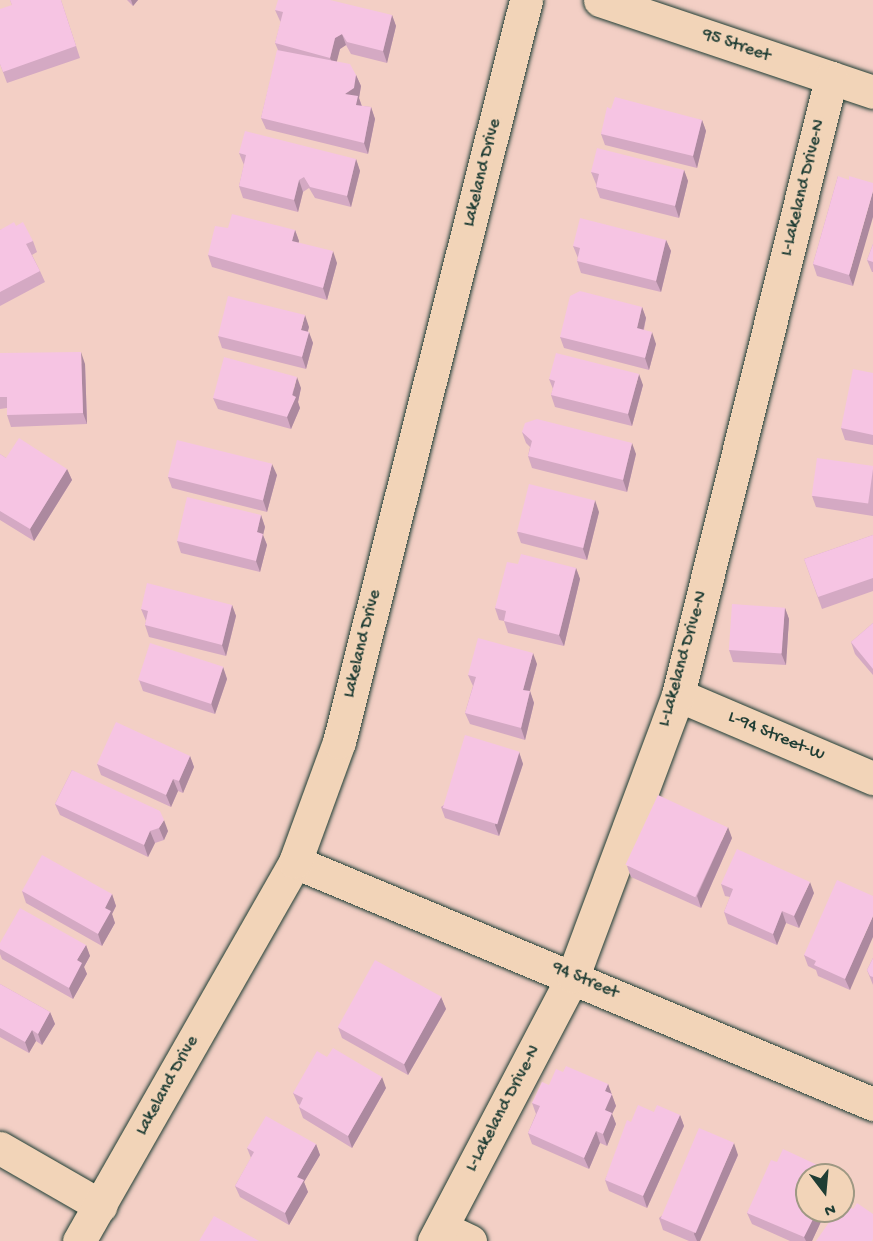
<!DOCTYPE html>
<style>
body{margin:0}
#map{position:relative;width:873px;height:1241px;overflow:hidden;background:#f3cfc5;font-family:"Gochi Hand",sans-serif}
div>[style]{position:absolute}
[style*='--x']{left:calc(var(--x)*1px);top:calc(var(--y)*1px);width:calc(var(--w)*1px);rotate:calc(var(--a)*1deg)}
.roads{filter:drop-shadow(0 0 2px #1f3d34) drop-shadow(0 0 2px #1f3d34)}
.minor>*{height:33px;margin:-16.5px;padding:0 16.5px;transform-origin:16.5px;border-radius:16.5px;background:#f2d4b8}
.wall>*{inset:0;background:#d4a9c3}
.shaded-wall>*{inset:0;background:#ac899f}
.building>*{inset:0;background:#f6c4e3;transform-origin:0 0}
span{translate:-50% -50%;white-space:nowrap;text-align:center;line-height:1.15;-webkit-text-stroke:5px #f2d4b8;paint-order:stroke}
.street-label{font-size:18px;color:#1f3d34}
.north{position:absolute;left:795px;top:1163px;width:60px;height:60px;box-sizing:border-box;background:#f2d4b8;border:2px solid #9e9883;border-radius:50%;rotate:164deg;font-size:16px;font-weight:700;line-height:24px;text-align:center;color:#1f3d34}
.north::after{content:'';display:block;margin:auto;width:21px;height:27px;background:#1f3d34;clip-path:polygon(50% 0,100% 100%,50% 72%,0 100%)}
</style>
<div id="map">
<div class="roads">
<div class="minor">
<div style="--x:600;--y:0;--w:288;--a:18.6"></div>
<div style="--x:678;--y:695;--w:212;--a:23.1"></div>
<div style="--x:295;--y:862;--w:627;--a:22.72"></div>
<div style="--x:0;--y:1148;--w:116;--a:29.9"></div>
<div style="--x:442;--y:1228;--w:31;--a:25"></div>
<div style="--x:79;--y:1241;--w:436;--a:-60.3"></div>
<div style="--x:295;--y:862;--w:128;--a:-69.9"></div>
<div style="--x:339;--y:742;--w:765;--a:-75.85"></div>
<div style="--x:434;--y:1241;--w:299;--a:-62.3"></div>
<div style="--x:573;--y:976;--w:300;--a:-69.5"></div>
<div style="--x:678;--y:695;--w:636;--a:-76.07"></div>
</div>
</div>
<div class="wall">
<div style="clip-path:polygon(10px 0,61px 0,80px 58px,7px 83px,0 64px,12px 5px)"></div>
<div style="clip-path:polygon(127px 0,138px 0,133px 6px)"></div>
<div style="clip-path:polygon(275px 10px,392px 15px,396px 26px,387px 63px,351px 54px,346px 45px,340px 49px,336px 62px,356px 75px,361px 86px,359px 98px,362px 106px,371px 107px,375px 119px,368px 154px,266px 129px,261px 118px,278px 50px,275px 43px,281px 22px,280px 21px)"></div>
<div style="clip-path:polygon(611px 109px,702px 120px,706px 131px,697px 168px,605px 145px,601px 134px)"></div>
<div style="clip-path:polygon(239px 153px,356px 159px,360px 171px,351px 207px,315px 198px,309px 188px,303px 192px,298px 212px,243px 198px,239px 186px,244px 165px)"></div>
<div style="clip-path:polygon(684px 170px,688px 181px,679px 218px,600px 198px,596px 187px,596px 184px,591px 172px)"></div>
<div style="clip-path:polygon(838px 176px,853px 286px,817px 276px,813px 264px)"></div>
<div style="clip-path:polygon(16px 226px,33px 241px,37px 252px,32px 255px,40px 271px,45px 282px,0 306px,0 230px)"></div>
<div style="clip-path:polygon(228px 228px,295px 230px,299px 241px,298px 243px,337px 263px,327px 300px,212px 267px,208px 255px)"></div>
<div style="clip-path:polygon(666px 240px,671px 251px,661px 292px,581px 273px,577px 261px,578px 258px,573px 246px)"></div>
<div style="clip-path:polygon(873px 244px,873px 272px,872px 272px,867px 260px)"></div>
<div style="clip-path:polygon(642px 307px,646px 318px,644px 330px,656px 344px,649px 370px,564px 348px,560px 337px)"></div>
<div style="clip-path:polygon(309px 327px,308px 331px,313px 343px,306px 369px,222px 348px,218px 336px)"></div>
<div style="clip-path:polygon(0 353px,85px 364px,87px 424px,11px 427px,7px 415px,7px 408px,0 409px)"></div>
<div style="clip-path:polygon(873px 373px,873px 445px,845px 440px,841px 428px)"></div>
<div style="clip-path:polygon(549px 379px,643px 385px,632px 426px,555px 407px,551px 395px,553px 389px)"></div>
<div style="clip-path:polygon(301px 388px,298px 402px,300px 408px,291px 429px,218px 409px,213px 398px)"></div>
<div style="clip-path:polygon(522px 432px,636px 454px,627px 492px,532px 468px,528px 456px,530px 447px,526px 443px)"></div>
<div style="clip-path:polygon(0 454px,6px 458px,67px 469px,72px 480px,34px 541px,0 520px)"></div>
<div style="clip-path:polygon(873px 466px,873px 516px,816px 507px,812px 496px)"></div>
<div style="clip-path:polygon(277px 475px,267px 512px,172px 488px,168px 477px)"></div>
<div style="clip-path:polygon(599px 512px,587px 560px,521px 543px,517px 532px)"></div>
<div style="clip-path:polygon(261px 515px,265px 527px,263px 535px,267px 545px,260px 572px,181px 553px,177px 541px)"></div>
<div style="clip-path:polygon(873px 535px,873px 591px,822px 609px,804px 559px)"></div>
<div style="clip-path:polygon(518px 564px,576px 568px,580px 579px,564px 646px,508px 633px,504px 621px,499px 620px,495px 608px)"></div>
<div style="clip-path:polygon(232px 605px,236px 616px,226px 656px,149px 637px,145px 625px,146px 621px,141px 609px)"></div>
<div style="clip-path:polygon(785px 608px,789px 619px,786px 665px,733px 662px,729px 650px)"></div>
<div style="clip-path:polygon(873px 623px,873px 675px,855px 654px,851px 642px)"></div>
<div style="clip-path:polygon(537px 664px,530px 691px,534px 703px,525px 740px,470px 724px,465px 713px,473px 686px,468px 675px)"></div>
<div style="clip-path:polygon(223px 667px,227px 679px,215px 714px,143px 691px,139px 680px)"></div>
<div style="clip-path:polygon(519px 752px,523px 764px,499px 836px,445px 818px,441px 807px)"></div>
<div style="clip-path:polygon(190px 756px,194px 767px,183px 793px,178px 791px,171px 807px,101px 775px,97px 764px)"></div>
<div style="clip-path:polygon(72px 770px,168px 831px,164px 840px,155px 843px,148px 857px,60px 815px,55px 804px)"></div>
<div style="clip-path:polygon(732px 838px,701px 908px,631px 877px,627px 866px)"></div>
<div style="clip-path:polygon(721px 884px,814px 893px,799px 928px,786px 923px,777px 945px,728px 924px,724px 912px,730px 897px,725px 896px)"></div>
<div style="clip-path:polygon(22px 891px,112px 894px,116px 906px,112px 914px,115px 923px,102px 946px,26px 903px)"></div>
<div style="clip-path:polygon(873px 896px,850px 990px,818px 976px,816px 970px,808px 966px,804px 955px)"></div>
<div style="clip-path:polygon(0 943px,86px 945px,90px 956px,84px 967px,87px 974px,73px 999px,2px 959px,0 954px)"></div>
<div style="clip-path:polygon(873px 958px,873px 985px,867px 970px)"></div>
<div style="clip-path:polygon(0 984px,50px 1012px,55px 1024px,42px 1045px,36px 1041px,29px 1053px,0 1037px)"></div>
<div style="clip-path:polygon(441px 997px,446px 1009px,408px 1075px,342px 1038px,338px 1027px)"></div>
<div style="clip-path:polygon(327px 1057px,386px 1088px,352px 1148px,303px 1118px,299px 1107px,300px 1105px,298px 1104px,293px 1093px)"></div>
<div style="clip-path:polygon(608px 1084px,616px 1106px,612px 1114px,616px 1124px,607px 1146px,600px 1143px,589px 1169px,532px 1144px,528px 1133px,536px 1114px,532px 1103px,549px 1085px)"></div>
<div style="clip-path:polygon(654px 1112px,680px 1115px,684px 1126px,647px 1208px,609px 1191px,605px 1180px,631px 1122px)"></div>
<div style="clip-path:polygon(316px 1144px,320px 1155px,304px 1182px,308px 1192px,289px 1225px,240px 1197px,235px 1186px,251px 1158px,247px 1148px)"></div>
<div style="clip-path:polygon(738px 1155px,700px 1241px,689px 1241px,663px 1230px,659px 1218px)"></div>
<div style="clip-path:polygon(777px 1162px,826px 1169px,828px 1175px,807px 1175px,807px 1211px,826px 1211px,812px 1241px,790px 1241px,752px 1224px,747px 1213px)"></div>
</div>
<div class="shaded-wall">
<div style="clip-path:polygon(131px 0,138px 0,133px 6px)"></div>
<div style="clip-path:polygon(392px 15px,396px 26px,387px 63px,383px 51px)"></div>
<div style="clip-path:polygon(342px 34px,346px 45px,340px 49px,335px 69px,330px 58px,335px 38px)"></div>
<div style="clip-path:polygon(356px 75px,361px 86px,359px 98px,362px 107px,349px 105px,345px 94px)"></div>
<div style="clip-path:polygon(371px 107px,375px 119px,368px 154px,364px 143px)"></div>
<div style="clip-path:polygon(702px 120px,706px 131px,697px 168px,693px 156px)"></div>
<div style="clip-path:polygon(356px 159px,360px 171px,351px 207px,347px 196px)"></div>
<div style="clip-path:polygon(684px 170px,688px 181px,679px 218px,675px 206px)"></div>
<div style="clip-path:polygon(299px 180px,303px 192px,298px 212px,294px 200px)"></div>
<div style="clip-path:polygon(873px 191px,873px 217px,853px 286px,849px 275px)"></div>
<div style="clip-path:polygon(295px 230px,299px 241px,296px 253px,292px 241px)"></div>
<div style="clip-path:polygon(666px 240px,671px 251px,661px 292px,656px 281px)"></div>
<div style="clip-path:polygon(333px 251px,337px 263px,327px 300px,323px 288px)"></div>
<div style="clip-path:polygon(642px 307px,646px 318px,641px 340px,637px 328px)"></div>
<div style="clip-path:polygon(305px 315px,309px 327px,305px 342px,301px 330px)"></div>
<div style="clip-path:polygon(309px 332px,313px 343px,306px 369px,302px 357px)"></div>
<div style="clip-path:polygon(652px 332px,656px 344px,649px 370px,645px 358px)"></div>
<div style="clip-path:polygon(81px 352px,85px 364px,87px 424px,83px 413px)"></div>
<div style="clip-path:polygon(639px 374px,643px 385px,632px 426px,628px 414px)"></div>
<div style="clip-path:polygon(297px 377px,301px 388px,298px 402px,300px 408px,291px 429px,287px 417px)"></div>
<div style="clip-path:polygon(632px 443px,636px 454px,627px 492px,623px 480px)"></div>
<div style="clip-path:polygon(272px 464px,277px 475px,267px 512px,263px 500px)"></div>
<div style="clip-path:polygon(67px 469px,72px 480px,34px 541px,30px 529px)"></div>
<div style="clip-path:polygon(595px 500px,599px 512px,587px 560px,583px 549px)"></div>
<div style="clip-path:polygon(261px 515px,265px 527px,263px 535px,267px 545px,260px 572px,256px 561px,257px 532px)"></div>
<div style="clip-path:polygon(576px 568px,580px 579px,564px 646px,559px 635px)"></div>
<div style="clip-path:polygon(232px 605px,236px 616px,226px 656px,222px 645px)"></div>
<div style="clip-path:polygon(785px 608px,789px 619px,786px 665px,781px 653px)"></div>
<div style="clip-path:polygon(533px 653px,537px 664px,527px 701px,523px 690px)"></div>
<div style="clip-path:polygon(223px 667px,227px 679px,215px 714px,211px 703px)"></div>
<div style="clip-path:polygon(530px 691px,534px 703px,525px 740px,521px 728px)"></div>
<div style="clip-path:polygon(519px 752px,523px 764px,499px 836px,495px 825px)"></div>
<div style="clip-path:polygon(190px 756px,194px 767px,183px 793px,179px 781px)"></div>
<div style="clip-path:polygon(173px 779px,178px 791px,171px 807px,166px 795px)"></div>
<div style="clip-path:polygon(164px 820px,168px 831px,164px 840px,159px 828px)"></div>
<div style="clip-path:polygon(728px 827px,732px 838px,701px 908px,697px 896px)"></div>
<div style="clip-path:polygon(150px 831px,155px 843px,148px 857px,144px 845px)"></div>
<div style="clip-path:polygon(810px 882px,814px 893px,799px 928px,794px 916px)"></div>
<div style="clip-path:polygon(112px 894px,116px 906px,112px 914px,115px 923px,102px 946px,98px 934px,105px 908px)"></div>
<div style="clip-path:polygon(782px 911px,786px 923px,777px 945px,773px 934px)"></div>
<div style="clip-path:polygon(873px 916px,873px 937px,850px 990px,845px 979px)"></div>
<div style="clip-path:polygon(86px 945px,90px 956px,84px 967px,87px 974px,73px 999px,69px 988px,77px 960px)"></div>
<div style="clip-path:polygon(441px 997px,446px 1009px,408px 1075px,404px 1064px)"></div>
<div style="clip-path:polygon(50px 1012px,55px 1024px,42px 1045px,38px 1034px)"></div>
<div style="clip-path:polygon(32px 1030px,36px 1041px,29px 1053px,25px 1042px)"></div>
<div style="clip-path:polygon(382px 1077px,386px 1088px,352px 1148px,348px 1136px)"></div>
<div style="clip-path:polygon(608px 1084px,616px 1106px,612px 1114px,616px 1124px,607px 1146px,603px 1134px,605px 1110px,605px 1091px)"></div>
<div style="clip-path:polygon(680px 1115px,684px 1126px,647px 1208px,643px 1196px)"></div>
<div style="clip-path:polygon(596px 1131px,600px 1143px,589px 1169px,584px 1158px)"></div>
<div style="clip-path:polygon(734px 1143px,738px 1155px,700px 1241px,697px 1241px,694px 1234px)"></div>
<div style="clip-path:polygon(316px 1144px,320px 1155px,304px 1182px,308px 1192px,289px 1225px,285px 1213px,297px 1177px)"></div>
<div style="clip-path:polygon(826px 1169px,828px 1175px,823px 1175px)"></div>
<div style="clip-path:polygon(817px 1211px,826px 1211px,812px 1241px,806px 1241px,804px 1237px)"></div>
</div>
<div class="building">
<div style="clip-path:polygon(10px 0,61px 0,76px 46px,3px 72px,0 64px,0 9px,12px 5px)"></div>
<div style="clip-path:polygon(278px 0,330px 0,392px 15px,383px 51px,347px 42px,342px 34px,335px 38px,330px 58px,275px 43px,283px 12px,275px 10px)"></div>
<div style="clip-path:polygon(277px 50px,350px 64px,356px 75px,354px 88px,345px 94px,358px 96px,356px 105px,371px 107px,364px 143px,261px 118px)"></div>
<div style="clip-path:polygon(615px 97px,702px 120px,693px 156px,601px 134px,607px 107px,611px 109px)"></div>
<div style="clip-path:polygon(245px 131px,356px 159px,347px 196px,310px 187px,304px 177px,299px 180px,294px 200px,239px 186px,246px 155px,239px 153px)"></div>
<div style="clip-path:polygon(597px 148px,684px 170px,675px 206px,596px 187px,599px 174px,591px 172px)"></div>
<div style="clip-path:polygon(838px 176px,849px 180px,849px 176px,873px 183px,873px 191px,849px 275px,813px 264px)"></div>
<div style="clip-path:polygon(232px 214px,295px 230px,292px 241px,333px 251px,323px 288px,208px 255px,215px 226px,228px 228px)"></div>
<div style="clip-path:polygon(580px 218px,666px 240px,656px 281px,577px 261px,580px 248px,573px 246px)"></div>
<div style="clip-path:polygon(14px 222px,16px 226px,23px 222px,33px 241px,26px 244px,40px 271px,0 292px,0 230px)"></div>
<div style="clip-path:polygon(873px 244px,873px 262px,867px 260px)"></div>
<div style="clip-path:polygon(580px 291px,642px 307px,637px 328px,652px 332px,645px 358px,560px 337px,570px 296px)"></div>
<div style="clip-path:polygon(228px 296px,305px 315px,301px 330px,309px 332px,302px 357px,218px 336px)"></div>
<div style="clip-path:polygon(81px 352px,83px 413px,7px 415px,7px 397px,0 397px,0 353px)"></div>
<div style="clip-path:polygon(556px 353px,639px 374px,628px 414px,551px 395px,555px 381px,549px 379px)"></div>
<div style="clip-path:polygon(224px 357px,297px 377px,292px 395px,296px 397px,287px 417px,213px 398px)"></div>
<div style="clip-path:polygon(853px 369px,873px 373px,873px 435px,841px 428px)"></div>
<div style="clip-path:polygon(537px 419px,632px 443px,623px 480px,528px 456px,532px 441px,522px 432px,525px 423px)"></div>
<div style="clip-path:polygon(19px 438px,67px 469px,30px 529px,0 511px,0 454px,6px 458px)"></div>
<div style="left:177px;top:440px;width:98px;height:38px;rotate:14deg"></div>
<div style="left:817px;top:458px;width:57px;height:38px;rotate:8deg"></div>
<div style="left:529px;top:484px;width:68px;height:49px;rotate:14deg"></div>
<div style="clip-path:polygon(187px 497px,261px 515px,257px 532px,263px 534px,256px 561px,177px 541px)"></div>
<div style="clip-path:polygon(873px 535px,873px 578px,818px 597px,804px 559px)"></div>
<div style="clip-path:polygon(521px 554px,576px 568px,559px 635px,504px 621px,506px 611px,495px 608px,507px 562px,518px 564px)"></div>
<div style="clip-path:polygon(147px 583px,232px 605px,222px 645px,145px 625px,148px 611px,141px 609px)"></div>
<div style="left:732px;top:604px;width:53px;height:46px;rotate:4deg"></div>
<div style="clip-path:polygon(873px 623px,873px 669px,851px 642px)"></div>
<div style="clip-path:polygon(478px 638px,533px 653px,523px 690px,530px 691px,521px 728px,465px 713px,476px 677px,468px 675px)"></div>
<div style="left:150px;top:643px;width:77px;height:39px;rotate:18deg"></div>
<div style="clip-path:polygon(116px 722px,190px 756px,179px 781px,173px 779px,166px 795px,97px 764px)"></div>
<div style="left:465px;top:735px;width:57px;height:76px;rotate:17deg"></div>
<div style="clip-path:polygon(72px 770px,160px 811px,164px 820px,159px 828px,150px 831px,144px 845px,55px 804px)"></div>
<div style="left:658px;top:795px;width:77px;height:77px;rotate:25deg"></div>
<div style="clip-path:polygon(737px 849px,810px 882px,794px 916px,782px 911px,773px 934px,724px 912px,733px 889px,721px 884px)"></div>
<div style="clip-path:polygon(42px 855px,112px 894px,105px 908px,111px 911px,98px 934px,22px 891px)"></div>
<div style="clip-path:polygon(837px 880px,873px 896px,873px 916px,845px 979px,814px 965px,816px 961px,804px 955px)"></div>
<div style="clip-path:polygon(20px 908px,86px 945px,77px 960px,82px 963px,69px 988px,0 949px,0 943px)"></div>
<div style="clip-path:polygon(873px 958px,873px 977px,870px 976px,867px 970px)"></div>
<div style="left:375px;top:960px;width:76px;height:77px;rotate:29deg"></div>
<div style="clip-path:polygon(0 984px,50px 1012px,38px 1034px,32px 1030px,25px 1042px,0 1028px)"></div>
<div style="clip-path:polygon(333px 1048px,382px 1077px,348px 1136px,299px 1107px,303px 1098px,293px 1093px,317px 1051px,327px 1057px)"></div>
<div style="clip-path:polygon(566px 1066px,608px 1084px,605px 1091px,612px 1094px,605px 1110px,612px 1113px,603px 1134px,596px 1131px,584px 1158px,528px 1133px,540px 1106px,532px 1103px,542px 1082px,549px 1085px,556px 1069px,563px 1072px)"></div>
<div style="clip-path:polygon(638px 1105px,654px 1112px,657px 1105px,680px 1115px,643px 1196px,605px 1180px,627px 1120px,631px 1122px)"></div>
<div style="clip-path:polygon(266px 1116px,316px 1144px,297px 1177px,304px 1180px,285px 1213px,235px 1186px,254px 1152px,247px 1148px)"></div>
<div style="left:699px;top:1128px;width:38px;height:98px;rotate:23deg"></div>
<div style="clip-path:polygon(783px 1149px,826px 1169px,823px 1175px,807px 1175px,807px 1211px,817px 1211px,804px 1237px,747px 1213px,771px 1160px,777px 1162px)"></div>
<div style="clip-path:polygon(843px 1202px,853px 1209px,857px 1203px,873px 1214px,873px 1239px,872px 1241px,816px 1241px,837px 1211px,843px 1211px)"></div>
<div style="clip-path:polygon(214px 1216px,259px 1241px,199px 1241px)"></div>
</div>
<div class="street-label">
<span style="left:736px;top:46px;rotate:19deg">95 Street</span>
<span style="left:483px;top:173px;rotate:-76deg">Lakeland Drive</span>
<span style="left:804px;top:188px;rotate:-76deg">L-Lakeland Drive-N</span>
<span style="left:363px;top:644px;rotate:-76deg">Lakeland Drive</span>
<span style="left:684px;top:659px;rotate:-74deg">L-Lakeland Drive-N</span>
<span style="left:776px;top:737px;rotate:23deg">L-94 Street-W</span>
<span style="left:585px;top:981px;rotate:23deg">94 Street</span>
<span style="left:168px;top:1086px;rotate:-61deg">Lakeland Drive</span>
<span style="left:504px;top:1109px;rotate:-62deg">L-Lakeland Drive-N</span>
</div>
<div class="north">N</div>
</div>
